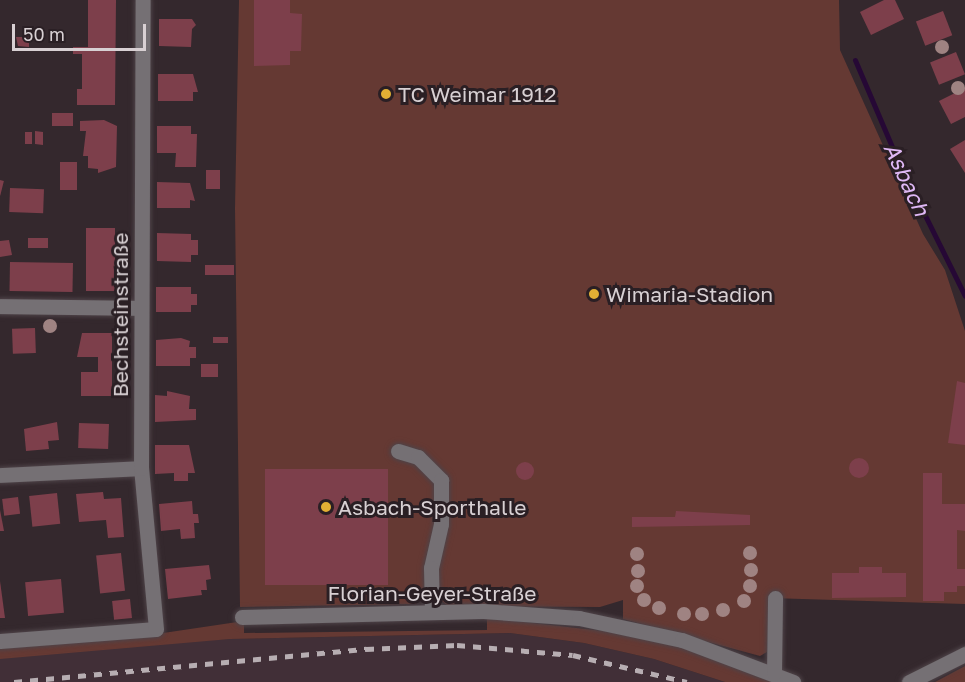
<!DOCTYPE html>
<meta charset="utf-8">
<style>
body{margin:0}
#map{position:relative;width:965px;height:682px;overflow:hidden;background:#34282d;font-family:"Golos Text",sans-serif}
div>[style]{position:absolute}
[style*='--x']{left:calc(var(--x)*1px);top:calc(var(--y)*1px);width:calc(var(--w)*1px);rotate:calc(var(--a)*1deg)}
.built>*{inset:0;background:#412f37}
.green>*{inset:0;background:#653933}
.stream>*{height:5px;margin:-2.5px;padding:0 2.5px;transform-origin:2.5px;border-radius:2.5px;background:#260835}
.building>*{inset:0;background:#7d3f4b;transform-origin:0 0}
.round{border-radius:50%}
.roads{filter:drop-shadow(0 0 2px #4e4348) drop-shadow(0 0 2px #4e4348)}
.minor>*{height:15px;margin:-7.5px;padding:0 7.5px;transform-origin:7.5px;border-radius:7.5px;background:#757074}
.rail>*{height:4.5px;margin-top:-2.25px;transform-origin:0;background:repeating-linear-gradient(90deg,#b7aeb2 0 8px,transparent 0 16px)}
.trees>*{width:14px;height:14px;margin:-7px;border-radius:50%;background:#9f8382}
.dots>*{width:16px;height:16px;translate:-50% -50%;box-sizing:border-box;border:3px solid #2a1f24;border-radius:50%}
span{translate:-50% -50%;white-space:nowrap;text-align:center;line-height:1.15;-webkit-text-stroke:6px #2a1f24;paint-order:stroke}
.poi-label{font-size:21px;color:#d8d0d3}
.left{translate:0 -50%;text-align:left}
.street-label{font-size:21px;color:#d8d0d3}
.water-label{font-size:22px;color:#dfb8f5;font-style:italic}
.scale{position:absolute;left:12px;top:24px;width:134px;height:27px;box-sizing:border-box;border:3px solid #d8d0d3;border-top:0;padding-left:8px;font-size:18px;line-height:21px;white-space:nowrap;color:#d8d0d3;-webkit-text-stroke:4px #2a1f24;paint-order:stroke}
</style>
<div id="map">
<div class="built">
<div style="clip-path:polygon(510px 633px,584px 643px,654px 659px,725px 682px,0 682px,0 651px,230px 639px)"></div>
</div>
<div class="green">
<div style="clip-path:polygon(239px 0,839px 0,840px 50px,923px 234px,945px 270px,965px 331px,965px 604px,770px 598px,767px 652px,760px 656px,623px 619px,623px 600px,600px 607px,448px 606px,431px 592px,416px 593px,416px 604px,240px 607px,235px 208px)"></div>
<div style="clip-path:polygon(487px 618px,621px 633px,678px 646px,775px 682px,725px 682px,654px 659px,584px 643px,510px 633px,230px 639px,0 659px,0 648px,143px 636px,244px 621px,244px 633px,487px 630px)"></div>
<div style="clip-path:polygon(965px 666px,965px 682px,935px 682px)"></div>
</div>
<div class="stream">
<div style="--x:855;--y:60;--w:112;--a:66.9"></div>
<div style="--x:899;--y:163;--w:148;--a:63.6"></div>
</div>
<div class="building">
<div style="clip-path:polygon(88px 0,116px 0,115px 105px,77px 105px,77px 89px,82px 89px,82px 54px,73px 54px,73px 47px,88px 47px)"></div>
<div style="clip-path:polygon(254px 0,290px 0,290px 13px,302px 14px,301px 51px,290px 51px,290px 65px,254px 66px)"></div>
<div style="clip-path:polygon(884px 0,895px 0,904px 19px,871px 35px,860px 12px)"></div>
<div style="left:943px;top:11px;width:26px;height:29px;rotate:69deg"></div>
<div style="clip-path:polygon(159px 19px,192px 19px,196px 25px,192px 29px,191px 47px,159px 46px)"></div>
<div style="clip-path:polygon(16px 37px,29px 37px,29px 47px,18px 46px)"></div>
<div style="left:956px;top:52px;width:24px;height:28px;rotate:68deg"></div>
<div style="clip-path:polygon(158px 74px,193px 74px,198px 92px,193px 92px,193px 101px,158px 101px)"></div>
<div style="clip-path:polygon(965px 88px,965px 117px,951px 124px,939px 101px)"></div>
<div style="left:52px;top:113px;width:21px;height:13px"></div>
<div style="clip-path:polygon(104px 120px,117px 126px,116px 167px,98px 173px,98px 169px,88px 168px,88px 156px,83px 156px,86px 131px,80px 131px,80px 121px)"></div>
<div style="clip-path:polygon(157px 126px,191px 126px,191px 134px,197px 134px,196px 167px,175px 167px,176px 153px,157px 153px)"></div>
<div style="clip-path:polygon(35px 131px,43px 132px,43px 145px,35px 144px)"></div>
<div style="left:25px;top:132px;width:7px;height:12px"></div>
<div style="clip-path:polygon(965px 140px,965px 173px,950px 149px)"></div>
<div style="left:60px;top:162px;width:17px;height:28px"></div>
<div style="left:220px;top:170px;width:19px;height:14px;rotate:90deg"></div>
<div style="left:0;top:180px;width:4px;height:15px;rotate:14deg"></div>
<div style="clip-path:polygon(157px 182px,190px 183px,195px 201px,190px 200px,190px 208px,157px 208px)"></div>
<div style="left:10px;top:188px;width:34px;height:24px;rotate:2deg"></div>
<div style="left:86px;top:228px;width:29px;height:63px"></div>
<div style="clip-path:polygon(157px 233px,191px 234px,191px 240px,198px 240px,198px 255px,191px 255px,191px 262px,157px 261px)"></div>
<div style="left:28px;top:238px;width:20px;height:10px"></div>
<div style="clip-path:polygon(9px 240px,12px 255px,0 257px,0 241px)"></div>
<div style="left:10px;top:262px;width:63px;height:29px;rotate:1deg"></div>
<div style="left:205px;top:265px;width:29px;height:10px"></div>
<div style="clip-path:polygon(156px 287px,191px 287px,191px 294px,197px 294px,197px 305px,191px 305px,191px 312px,156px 312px)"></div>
<div style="left:35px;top:328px;width:25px;height:23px;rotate:88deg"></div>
<div style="clip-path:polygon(82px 333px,112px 333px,112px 396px,81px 396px,81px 372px,98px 372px,98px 357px,77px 357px)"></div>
<div style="left:213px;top:337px;width:15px;height:6px"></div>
<div style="clip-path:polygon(181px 338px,190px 341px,189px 347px,196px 347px,196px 358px,190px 358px,190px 366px,156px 366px,156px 340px)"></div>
<div style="left:201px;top:364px;width:17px;height:13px"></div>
<div style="clip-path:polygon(957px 381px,965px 383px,965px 445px,948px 443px)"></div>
<div style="clip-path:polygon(167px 391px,190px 396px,189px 409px,196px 409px,196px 420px,155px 422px,155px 395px,167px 396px)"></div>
<div style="clip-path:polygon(57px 422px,59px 440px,48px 441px,49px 449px,26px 451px,24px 429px)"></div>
<div style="left:79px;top:423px;width:30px;height:25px;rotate:2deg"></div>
<div style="clip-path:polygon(155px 445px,189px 445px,195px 473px,188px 473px,188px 481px,174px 481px,174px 473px,155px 474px)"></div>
<div class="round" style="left:849px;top:458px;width:20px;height:20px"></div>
<div class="round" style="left:516px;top:462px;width:18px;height:18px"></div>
<div style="left:265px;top:469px;width:123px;height:116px"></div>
<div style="clip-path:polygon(923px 473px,942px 473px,942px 504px,965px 504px,965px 531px,957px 530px,957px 569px,965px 569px,965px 586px,957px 586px,957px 592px,944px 592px,944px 601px,923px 601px)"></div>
<div style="clip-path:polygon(103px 492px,104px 499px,121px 498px,124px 537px,108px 538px,106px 520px,79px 522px,76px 494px)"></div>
<div style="left:57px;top:493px;width:31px;height:28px;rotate:84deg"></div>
<div style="left:18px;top:497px;width:17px;height:16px;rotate:83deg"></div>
<div style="clip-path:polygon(192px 501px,193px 514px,198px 514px,199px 523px,194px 523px,195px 538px,181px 539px,180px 529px,161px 531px,159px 504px)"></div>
<div style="clip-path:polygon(0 510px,4px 531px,0 531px)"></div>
<div style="clip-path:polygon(676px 511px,750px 515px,750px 525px,632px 527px,632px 517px,675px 517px)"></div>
<div style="left:121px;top:553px;width:38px;height:25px;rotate:84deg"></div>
<div style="clip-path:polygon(209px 565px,211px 579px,206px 580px,207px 590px,201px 590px,202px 595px,168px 599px,165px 569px)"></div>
<div style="clip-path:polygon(859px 567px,882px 567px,882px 573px,906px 573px,906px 597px,832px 598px,832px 573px,859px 573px)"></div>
<div style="left:61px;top:579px;width:34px;height:36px;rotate:85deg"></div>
<div style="clip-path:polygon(0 581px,5px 618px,0 618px)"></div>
<div style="left:130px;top:599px;width:19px;height:18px;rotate:84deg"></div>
</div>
<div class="roads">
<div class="minor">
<div style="--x:0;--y:306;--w:141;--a:0.8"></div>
<div style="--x:398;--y:451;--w:21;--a:17"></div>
<div style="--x:418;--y:457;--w:33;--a:45"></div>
<div style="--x:441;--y:480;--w:44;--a:90"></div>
<div style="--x:441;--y:524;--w:45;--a:102.8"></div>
<div style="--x:431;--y:568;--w:44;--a:88.7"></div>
<div style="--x:0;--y:475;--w:141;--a:-2.8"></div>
<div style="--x:242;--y:617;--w:241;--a:-1.4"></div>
<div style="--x:483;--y:611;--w:96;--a:4.2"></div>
<div style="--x:579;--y:618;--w:105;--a:12.1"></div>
<div style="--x:682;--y:640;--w:119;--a:20.7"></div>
<div style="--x:0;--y:641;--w:156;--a:-4.4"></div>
<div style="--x:156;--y:629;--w:162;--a:-95.3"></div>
<div style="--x:141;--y:468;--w:468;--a:-89.8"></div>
<div style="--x:774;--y:673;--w:75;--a:-89.2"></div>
<div style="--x:909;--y:682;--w:63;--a:-26.6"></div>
</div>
</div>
<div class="rail">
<div style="--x:14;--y:682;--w:354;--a:-5.4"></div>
<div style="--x:366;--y:649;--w:91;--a:-2.5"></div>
<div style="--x:457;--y:645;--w:116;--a:4.9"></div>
<div style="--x:573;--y:655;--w:117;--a:13.3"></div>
</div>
<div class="trees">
<div style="left:942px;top:47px"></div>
<div style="left:958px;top:88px"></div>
<div style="left:50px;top:326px"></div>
<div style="left:750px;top:553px"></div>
<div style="left:637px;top:554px"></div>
<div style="left:751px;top:570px"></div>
<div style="left:638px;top:571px"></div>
<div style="left:637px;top:586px"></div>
<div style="left:750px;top:586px"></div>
<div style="left:644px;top:600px"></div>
<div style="left:744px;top:601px"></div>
<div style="left:659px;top:608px"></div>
<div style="left:723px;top:610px"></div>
<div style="left:684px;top:614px"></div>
<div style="left:702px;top:614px"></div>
</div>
<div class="dots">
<div style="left:386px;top:94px;background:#e2af34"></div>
<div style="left:594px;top:294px;background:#e2af34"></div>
<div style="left:326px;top:507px;background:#e2af34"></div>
</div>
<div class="poi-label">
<span class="left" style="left:398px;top:94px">TC Weimar 1912</span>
<span class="left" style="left:606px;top:294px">Wimaria-Stadion</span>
<span class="left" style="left:338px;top:507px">Asbach-Sporthalle</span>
</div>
<div class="street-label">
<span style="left:120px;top:315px;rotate:-90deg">Bechsteinstraße</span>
<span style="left:432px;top:593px">Florian-Geyer-Straße</span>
</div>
<div class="water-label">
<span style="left:907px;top:179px;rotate:65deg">Asbach</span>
</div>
<div class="scale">50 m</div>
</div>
